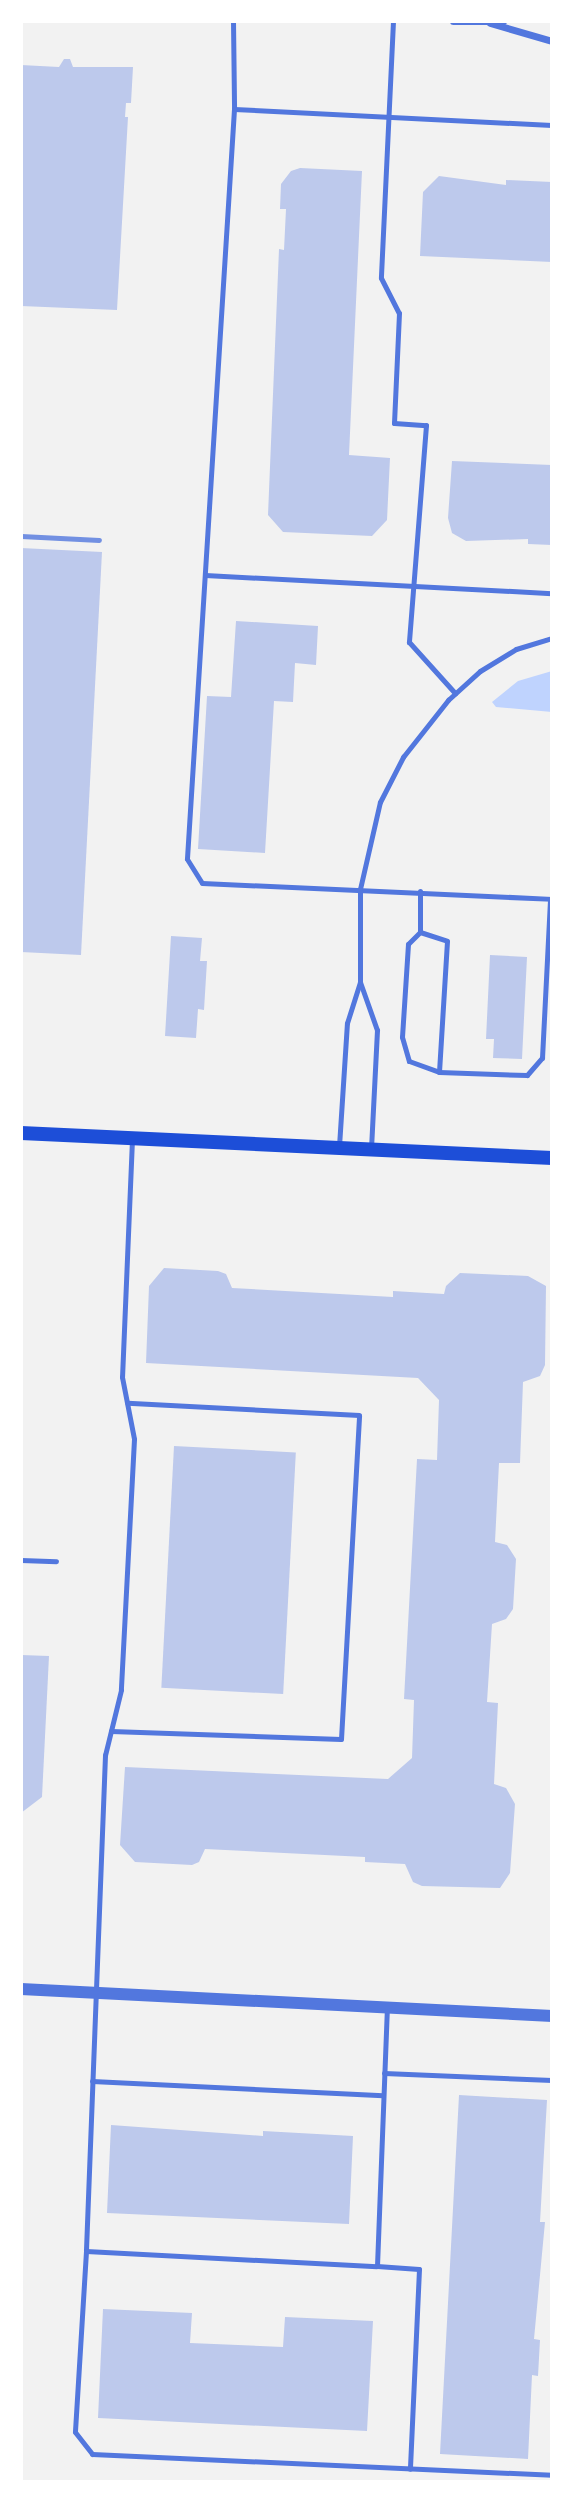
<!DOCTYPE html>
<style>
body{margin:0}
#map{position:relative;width:573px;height:2503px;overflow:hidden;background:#f2f2f2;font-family:"Noto Sans",sans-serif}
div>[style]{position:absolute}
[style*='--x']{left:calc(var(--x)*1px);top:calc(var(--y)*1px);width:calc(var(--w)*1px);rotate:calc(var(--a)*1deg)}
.water>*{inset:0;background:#bfd3fe}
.building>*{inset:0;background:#bdc9ec;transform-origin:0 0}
.service>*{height:5px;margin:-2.5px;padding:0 2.5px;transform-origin:2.5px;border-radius:2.5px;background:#5277de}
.minor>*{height:7px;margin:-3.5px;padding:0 3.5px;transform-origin:3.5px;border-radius:3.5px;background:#5277de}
.tertiary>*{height:12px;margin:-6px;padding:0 6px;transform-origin:6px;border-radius:6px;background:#5277de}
.secondary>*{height:14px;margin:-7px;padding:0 7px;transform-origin:7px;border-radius:7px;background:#1d4ed8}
.rail>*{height:5px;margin:-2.5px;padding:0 2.5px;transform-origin:2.5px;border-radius:2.5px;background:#7290e2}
span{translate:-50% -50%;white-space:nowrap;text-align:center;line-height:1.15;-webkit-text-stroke:7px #fff;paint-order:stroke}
.frame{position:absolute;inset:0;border:23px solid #fff;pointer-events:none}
</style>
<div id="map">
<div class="water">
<div style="clip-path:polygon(552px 671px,552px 712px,496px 707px,492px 702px,518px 681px)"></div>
</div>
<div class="building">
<div style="clip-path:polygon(64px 59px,70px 59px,73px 67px,133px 67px,131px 103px,126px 103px,125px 117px,128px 117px,117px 310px,21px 306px,21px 65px,59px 67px)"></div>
<div style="clip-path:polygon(300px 168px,362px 171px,349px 455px,390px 458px,387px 520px,372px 536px,283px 532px,268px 515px,279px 249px,284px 250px,286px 209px,280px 209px,281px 184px,291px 171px)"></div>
<div style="clip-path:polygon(439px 176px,506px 185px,506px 180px,552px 182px,552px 262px,420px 256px,423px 192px)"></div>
<div style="clip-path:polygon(452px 461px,552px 465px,552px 545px,528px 544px,528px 539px,466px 541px,452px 533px,448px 518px)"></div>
<div style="clip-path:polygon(21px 548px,102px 552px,81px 955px,21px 952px)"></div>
<div style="clip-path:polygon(236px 621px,318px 626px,316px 665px,295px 663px,293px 702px,274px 701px,265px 853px,198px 849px,207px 696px,231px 697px)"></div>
<div style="clip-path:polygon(171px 936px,202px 938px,200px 961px,207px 961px,204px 1010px,198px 1009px,196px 1038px,165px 1036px)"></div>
<div style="clip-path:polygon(490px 955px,527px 957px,522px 1059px,493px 1058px,494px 1039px,486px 1039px)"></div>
<div style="clip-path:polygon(164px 1268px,218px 1271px,226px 1274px,232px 1288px,393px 1297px,393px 1291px,444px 1294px,446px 1286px,460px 1273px,528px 1276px,546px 1286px,545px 1365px,540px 1376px,523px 1382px,520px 1463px,499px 1463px,495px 1542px,507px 1545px,516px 1559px,513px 1609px,506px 1619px,492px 1624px,487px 1702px,498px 1703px,494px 1784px,506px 1788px,515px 1804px,510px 1873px,500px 1888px,422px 1886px,413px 1882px,405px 1864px,365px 1862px,365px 1857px,205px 1849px,199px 1862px,192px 1865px,135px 1862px,120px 1845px,125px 1767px,388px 1779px,412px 1758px,414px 1700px,404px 1699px,417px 1459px,437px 1460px,439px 1400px,418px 1378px,146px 1363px,149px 1286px)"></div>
<div style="left:174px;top:1446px;width:122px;height:242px;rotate:3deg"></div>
<div style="clip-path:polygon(21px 1655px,49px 1656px,42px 1797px,21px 1813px)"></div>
<div style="clip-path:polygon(459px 2095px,547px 2100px,540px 2222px,545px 2222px,534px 2339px,540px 2340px,538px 2376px,532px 2375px,528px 2459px,440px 2454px)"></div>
<div style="clip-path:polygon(111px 2125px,263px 2136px,263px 2131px,353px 2136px,349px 2224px,107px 2213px)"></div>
<div style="clip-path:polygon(103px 2309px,192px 2313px,190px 2343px,283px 2347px,285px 2317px,373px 2321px,367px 2431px,98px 2418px)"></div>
</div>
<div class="service">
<div style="--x:233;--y:21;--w:88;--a:89.3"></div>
<div style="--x:234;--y:109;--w:318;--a:2.9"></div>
<div style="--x:393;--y:21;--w:257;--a:92.7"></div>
<div style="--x:381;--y:278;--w:39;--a:63"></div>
<div style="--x:399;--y:313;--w:110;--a:92.6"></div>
<div style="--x:394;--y:423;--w:32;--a:4"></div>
<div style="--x:426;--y:425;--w:218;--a:94.5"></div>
<div style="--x:409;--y:642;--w:69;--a:48"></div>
<div style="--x:234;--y:109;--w:751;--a:93.59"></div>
<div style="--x:187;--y:859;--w:28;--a:58"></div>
<div style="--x:202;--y:883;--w:350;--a:2.6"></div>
<div style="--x:205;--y:575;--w:347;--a:3"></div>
<div style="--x:420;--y:891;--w:41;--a:90"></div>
<div style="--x:420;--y:932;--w:28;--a:18"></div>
<div style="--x:447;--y:941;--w:131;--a:93.5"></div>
<div style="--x:439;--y:1072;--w:88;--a:2"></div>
<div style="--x:527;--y:1075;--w:23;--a:-49"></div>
<div style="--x:542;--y:1058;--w:159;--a:-87.1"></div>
<div style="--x:420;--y:932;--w:17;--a:135"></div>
<div style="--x:408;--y:944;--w:93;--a:93.7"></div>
<div style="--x:402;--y:1037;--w:25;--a:74"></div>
<div style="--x:409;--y:1061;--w:32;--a:20"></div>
<div style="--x:360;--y:982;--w:51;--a:70.5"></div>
<div style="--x:377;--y:1030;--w:117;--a:92.9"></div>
<div style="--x:132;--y:1139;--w:238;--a:92.4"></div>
<div style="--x:122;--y:1377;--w:63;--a:79"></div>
<div style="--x:134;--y:1439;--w:251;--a:93"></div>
<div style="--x:121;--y:1690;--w:67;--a:103.8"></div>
<div style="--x:105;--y:1755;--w:496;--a:92.2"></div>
<div style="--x:86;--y:2251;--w:291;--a:3"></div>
<div style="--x:377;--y:2266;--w:259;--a:-87.8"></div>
<div style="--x:339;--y:1146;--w:123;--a:-86.3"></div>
<div style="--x:347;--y:1023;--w:43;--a:-72.4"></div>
<div style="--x:360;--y:982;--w:93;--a:-90"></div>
<div style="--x:360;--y:889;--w:89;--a:-77.1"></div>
<div style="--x:380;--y:802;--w:51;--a:-62.9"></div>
<div style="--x:403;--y:757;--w:73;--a:-51.7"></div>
<div style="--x:448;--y:700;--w:43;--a:-42.2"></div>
<div style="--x:480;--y:671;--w:42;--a:-31.4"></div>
<div style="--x:516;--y:649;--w:38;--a:-17"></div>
<div style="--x:21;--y:1560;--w:35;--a:2"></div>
<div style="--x:111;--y:1731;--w:230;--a:2"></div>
<div style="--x:341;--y:1739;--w:324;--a:-86.8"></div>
<div style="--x:359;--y:1415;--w:232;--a:-177"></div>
<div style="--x:384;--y:2073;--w:168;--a:2.4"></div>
<div style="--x:92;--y:2081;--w:291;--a:2.8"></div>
<div style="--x:86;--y:2251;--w:181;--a:93.5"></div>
<div style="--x:75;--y:2432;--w:28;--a:52"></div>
<div style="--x:92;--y:2454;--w:460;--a:2.6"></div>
<div style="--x:377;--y:2266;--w:42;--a:4.1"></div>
<div style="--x:419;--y:2269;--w:200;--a:92.6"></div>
</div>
<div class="minor">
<div style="--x:453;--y:21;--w:50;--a:0"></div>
<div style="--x:490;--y:23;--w:65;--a:16.2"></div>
</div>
<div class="tertiary">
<div style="--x:21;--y:1989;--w:532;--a:2.91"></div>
</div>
<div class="secondary">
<div style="--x:21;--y:1133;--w:532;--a:2.7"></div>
</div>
<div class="rail">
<div style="--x:21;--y:536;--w:78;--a:2.9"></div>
</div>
<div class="frame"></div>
</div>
